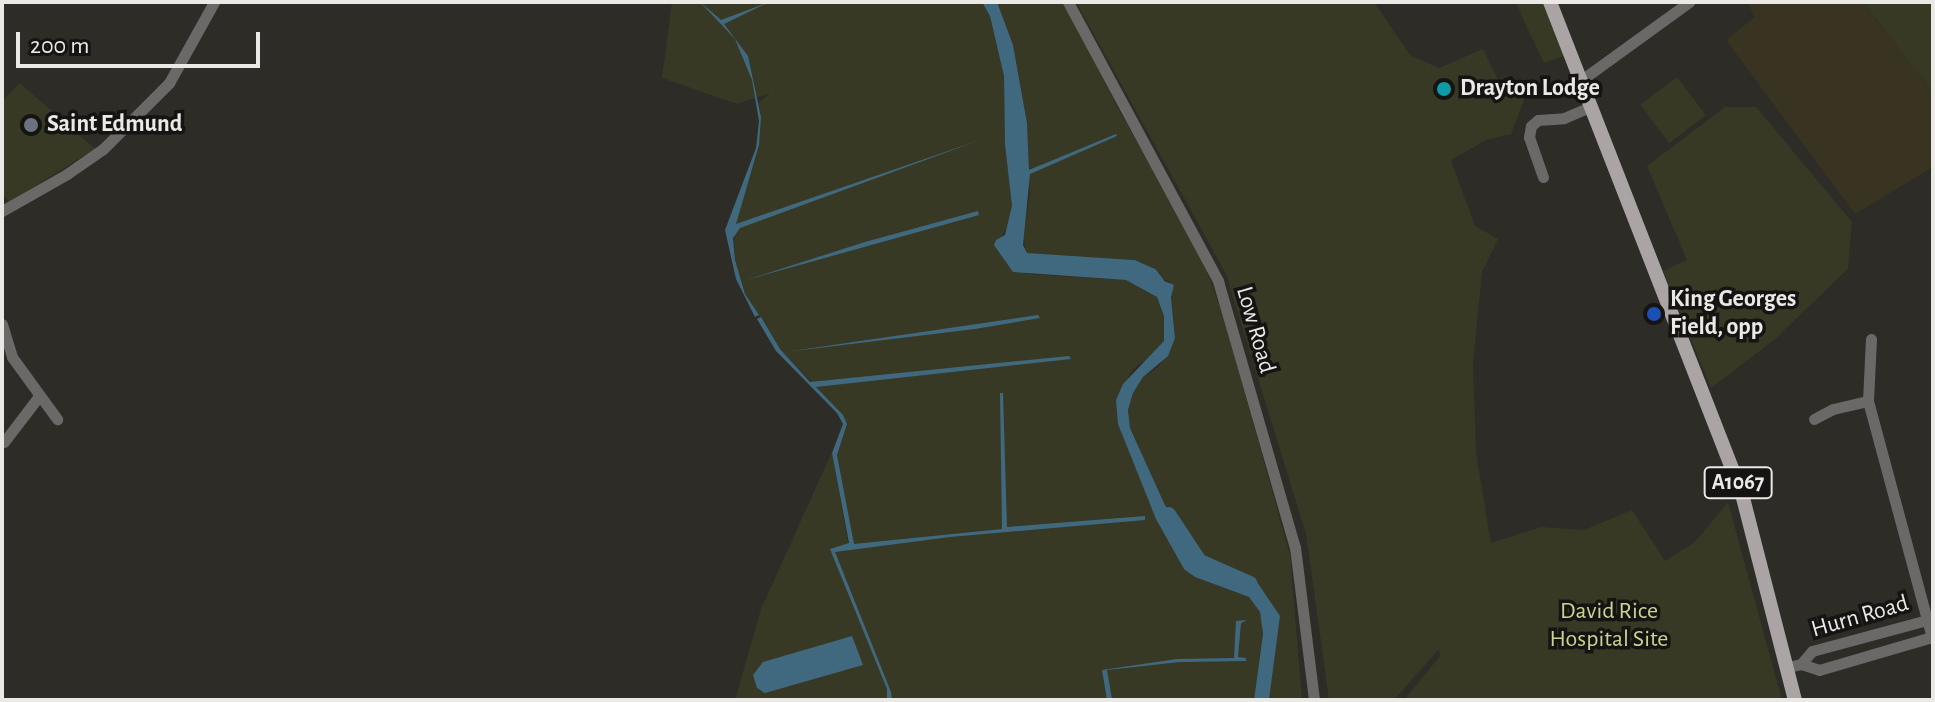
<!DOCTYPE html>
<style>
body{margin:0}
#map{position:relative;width:1935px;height:702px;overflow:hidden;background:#2d2c27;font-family:"Alegreya Sans",sans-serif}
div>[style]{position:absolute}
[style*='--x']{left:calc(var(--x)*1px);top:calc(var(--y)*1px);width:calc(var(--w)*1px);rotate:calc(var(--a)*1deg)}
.industrial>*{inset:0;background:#393321}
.green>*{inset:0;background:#373924;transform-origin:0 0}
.water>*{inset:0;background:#40697f}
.river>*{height:14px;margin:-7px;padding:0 7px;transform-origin:7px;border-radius:7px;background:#40697f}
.minor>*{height:11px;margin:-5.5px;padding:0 5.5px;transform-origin:5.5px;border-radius:5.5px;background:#6b6968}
.major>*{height:14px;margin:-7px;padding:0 7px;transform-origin:7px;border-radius:7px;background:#aaa5a4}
.dots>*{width:22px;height:22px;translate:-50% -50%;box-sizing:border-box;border:4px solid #151412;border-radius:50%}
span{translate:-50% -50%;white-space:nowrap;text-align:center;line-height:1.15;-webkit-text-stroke:7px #151412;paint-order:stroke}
.shield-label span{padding:2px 6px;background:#151412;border:2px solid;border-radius:6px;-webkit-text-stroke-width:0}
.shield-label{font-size:22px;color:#eae9e6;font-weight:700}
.poi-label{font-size:24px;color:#eae9e6;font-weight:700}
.left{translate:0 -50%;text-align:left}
.street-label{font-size:24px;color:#eae9e6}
.park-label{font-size:24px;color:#ccd390}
.frame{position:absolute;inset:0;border:4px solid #eae9e6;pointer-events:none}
.scale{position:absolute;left:16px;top:32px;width:244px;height:36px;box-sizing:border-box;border:4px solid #eae9e6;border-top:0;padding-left:10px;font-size:24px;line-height:28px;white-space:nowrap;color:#eae9e6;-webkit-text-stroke:6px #151412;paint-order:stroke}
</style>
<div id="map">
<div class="industrial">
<div style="clip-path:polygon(1747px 2px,1863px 2px,1933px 92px,1933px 167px,1855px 214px,1726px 40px,1755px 17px)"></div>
</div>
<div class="green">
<div style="clip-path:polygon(672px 2px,982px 2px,990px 16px,1004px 76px,1005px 145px,1012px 206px,1010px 222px,1000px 240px,1027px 274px,1126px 280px,1157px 297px,1164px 316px,1164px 341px,1158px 350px,1133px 369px,1116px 400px,1149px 502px,1171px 544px,1195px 577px,1249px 597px,1260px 612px,1263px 634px,1254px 700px,735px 700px,761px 609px,832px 452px,849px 549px,854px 549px,837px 455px,847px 424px,843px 415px,780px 349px,745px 294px,735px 260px,734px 222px,756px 157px,761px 113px,758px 103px,770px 93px,737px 104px,662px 78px)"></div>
<div style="clip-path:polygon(997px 2px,1064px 2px,1120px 112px,1200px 252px,1223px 315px,1290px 555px,1302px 700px,1269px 700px,1280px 616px,1246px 578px,1215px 574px,1198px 565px,1164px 503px,1130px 428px,1128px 410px,1133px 393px,1143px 377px,1159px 366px,1175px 338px,1170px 282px,1143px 271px,1048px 264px,1026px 253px,1023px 236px,1030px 194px,1027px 123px,1013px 45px)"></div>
<div style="clip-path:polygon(1076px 2px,1374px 2px,1410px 55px,1439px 68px,1483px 49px,1501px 86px,1528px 90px,1511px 134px,1486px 140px,1451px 160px,1475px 226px,1498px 239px,1482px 272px,1473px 363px,1476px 453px,1491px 543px,1541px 527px,1584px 530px,1632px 510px,1665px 561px,1695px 542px,1728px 502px,1782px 700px,1404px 700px,1440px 656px,1439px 649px,1394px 700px,1329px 700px,1306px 534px,1226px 274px)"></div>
<div style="clip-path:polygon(1515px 2px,1549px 2px,1567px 55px,1544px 63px)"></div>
<div style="clip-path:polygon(1863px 2px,1933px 2px,1933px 92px)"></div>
<div style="left:1677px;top:77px;width:48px;height:46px;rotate:53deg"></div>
<div style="clip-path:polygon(20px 83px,95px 149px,9px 202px,2px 194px,2px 101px)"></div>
<div style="clip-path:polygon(1725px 107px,1756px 107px,1852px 222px,1848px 269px,1775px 339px,1711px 388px,1663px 271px,1687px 260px,1647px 166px)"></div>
</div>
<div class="water">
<div style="clip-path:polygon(700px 2px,721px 20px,769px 2px,724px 24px,748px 56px,761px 117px,759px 145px,736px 224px,980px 140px,740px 228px,733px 238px,735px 260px,745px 294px,759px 315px,755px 317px,736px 279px,725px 230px,756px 148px,759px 121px,752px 80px,735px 39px)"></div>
<div style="clip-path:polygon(982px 2px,997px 2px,1013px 45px,1027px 123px,1029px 170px,1116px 134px,1117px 136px,1030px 174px,1023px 245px,1029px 257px,1048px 264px,1127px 266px,1174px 285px,1171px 297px,1175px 338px,1168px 356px,1143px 377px,1133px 393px,1128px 410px,1130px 428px,1164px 503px,1198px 565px,1215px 574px,1257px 582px,1280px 616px,1269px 700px,1254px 700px,1263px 634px,1260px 612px,1249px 597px,1195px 577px,1184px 569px,1156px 519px,1118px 424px,1116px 400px,1123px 384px,1164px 341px,1164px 316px,1157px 297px,1126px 280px,1013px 272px,994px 245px,996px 240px,1005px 235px,1012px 206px,1005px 145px,1004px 76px,990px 16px)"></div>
<div style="clip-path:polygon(978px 211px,979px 215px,746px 280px,865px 242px)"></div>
<div style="clip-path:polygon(1038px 315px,1040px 318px,975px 329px,785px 352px)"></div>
<div style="clip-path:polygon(761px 317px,780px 349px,810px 382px,1069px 356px,1071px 359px,816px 387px,843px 415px,847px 424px,837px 455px,854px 544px,1002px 529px,1000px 393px,1003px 393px,1007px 527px,1145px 516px,1145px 520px,950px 537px,835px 552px,891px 692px,892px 700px,887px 700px,887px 689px,830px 549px,849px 543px,832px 453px,843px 424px,837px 413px,776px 351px,757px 319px)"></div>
<div style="clip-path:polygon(1247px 620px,1241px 623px,1238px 657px,1246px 658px,1246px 661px,1180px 662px,1107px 670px,1112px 699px,1234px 700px,1107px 700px,1102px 670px,1177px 659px,1234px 658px,1236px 621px)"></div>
<div style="clip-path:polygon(852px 636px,863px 665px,765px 693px,757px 688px,753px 675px,763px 662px)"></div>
</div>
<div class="river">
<div style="--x:1026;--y:260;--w:107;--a:3.7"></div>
<div style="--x:1133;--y:267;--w:20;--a:24"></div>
<div style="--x:1151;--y:275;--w:11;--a:52"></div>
<div style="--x:1169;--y:514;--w:56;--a:56.6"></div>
<div style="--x:1200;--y:561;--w:55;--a:23.7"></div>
</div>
<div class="minor">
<div style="--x:1068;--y:2;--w:317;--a:61.7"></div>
<div style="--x:1218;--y:281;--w:277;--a:73.9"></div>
<div style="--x:1295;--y:547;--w:154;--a:82.9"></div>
<div style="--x:1580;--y:81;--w:135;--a:-35.9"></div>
<div style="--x:1543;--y:177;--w:42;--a:-109.3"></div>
<div style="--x:1529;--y:137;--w:11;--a:-80"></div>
<div style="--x:1531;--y:126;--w:9;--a:-41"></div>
<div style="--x:1538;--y:120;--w:26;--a:-4"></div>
<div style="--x:1564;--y:118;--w:28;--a:-23"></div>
<div style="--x:2;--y:211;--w:75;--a:-29.6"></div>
<div style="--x:67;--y:174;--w:44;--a:-34.8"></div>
<div style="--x:103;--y:149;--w:93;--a:-45"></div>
<div style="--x:169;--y:83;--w:93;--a:-60.9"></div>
<div style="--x:2;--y:324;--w:34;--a:73"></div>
<div style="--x:12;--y:357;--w:77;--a:54"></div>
<div style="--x:1871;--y:339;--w:62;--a:92.8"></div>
<div style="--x:1868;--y:401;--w:227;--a:74.9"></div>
<div style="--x:1814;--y:419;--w:21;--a:-28"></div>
<div style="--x:1833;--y:409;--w:36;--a:-13"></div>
<div style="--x:4;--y:442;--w:58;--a:-52.7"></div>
<div style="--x:1788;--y:667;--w:13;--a:-13"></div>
<div style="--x:1801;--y:664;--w:19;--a:18"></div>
<div style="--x:1819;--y:670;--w:118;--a:-16.3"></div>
<div style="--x:1932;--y:637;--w:18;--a:-106"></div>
<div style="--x:1927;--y:620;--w:119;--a:164.9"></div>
<div style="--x:1812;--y:651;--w:17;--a:130"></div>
</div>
<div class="major">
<div style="--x:1550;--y:2;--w:528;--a:68.68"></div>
<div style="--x:1742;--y:494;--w:213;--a:75.6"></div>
</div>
<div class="dots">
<div style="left:1444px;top:89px;background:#0f9aa8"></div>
<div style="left:31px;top:125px;background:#6b7280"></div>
<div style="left:1654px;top:314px;background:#1a4fb4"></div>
</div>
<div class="shield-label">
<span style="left:1738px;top:483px">A1067</span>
</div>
<div class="poi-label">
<span class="left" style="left:1460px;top:89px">Drayton Lodge</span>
<span class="left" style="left:47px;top:125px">Saint Edmund</span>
<span class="left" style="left:1670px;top:314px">King Georges<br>Field, opp</span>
</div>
<div class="street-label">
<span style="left:1255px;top:330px;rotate:74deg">Low Road</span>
<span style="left:1860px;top:617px;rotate:-16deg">Hurn Road</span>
</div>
<div class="park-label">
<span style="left:1609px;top:626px">David Rice<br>Hospital Site</span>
</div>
<div class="frame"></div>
<div class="scale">200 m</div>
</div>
